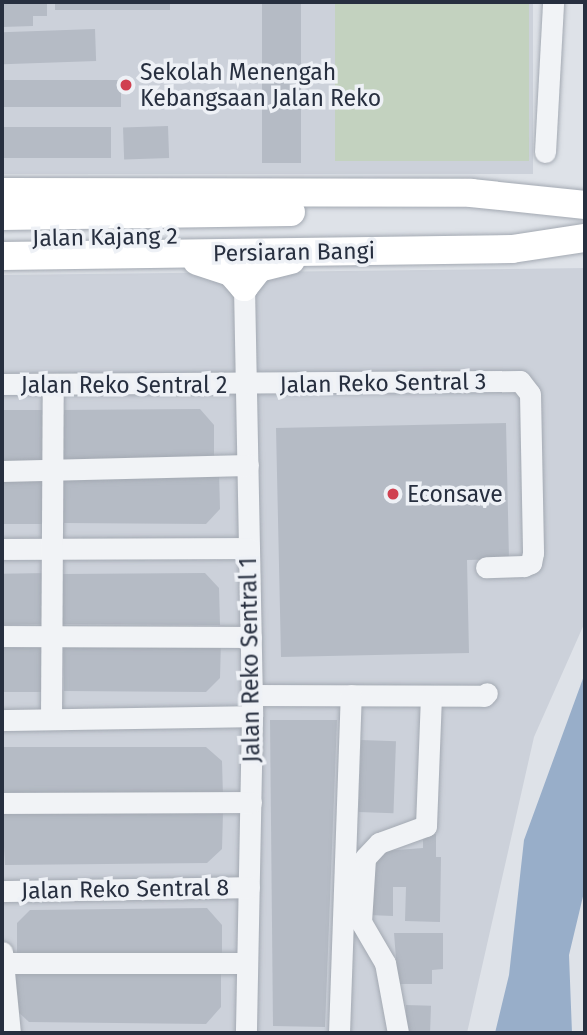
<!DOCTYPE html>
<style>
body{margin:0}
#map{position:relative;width:587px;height:1035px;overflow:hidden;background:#dee2e8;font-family:"Fira Sans",sans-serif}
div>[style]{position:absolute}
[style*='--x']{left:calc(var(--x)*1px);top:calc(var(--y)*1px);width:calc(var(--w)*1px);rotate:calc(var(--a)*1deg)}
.built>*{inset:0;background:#ccd1da;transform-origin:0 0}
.green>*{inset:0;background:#c3d2bf;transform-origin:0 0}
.water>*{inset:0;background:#98aec9}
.building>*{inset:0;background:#b5bbc5;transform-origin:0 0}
.roads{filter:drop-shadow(0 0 2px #a3a9b2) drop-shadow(0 0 2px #a3a9b2)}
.minor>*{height:21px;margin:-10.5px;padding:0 10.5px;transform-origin:10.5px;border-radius:10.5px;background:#f1f3f6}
.major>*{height:28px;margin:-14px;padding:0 14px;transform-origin:14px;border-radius:14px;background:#fff}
.dots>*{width:19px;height:19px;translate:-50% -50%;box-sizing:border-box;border:4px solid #eef1f6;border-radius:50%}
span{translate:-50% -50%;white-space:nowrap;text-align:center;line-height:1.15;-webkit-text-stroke:7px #eef1f6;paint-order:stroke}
.poi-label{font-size:23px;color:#272f3f}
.left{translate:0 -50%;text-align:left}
.street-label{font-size:23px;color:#272f3f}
.frame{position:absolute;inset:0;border:4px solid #272f3f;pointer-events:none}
</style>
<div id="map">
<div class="built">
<div style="left:2px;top:2px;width:531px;height:172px"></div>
<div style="clip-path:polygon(585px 268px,585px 622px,534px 737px,467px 1033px,2px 1033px,2px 275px)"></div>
</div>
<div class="green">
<div style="left:335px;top:2px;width:194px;height:159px"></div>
</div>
<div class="water">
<div style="clip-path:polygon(585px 673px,585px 888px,569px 955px,572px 1033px,495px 1033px,509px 975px,524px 840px)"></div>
</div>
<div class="building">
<div style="clip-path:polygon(2px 2px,47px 2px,47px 16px,33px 16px,33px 26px,2px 27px)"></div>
<div style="left:55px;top:2px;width:115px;height:8px"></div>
<div style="left:262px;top:2px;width:39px;height:161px"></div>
<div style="left:95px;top:29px;width:32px;height:93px;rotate:88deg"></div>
<div style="left:121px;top:80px;width:27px;height:119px;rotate:90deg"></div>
<div style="left:168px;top:126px;width:32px;height:45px;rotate:88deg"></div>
<div style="left:111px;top:127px;width:31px;height:109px;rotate:90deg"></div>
<div style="clip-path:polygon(200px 409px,214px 425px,214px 462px,63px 463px,62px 410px)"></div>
<div style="left:2px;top:410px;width:45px;height:52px"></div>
<div style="clip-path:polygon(506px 423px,509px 559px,467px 560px,469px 653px,281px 657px,276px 428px)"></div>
<div style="left:49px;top:472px;width:52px;height:47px;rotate:90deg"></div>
<div style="clip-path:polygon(64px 472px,219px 472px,220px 509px,206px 524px,64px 523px)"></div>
<div style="left:48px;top:573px;width:51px;height:46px;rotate:89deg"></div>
<div style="clip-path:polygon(205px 573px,219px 588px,220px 625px,62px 624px,62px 574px)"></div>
<div style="left:49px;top:639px;width:53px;height:47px;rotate:90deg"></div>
<div style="clip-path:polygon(221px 639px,220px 678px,206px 692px,64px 691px,63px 640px)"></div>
<div style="clip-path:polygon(270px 720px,337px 720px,325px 1027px,273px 1026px)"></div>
<div style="left:361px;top:740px;width:35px;height:72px;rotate:2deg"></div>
<div style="clip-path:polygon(2px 747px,206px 747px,222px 761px,223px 797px,2px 799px)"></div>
<div style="clip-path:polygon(2px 812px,223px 812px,222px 849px,207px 863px,5px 865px)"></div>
<div style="clip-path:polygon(423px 834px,436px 834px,436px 857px,441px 857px,440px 922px,405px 921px,406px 887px,393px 887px,393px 916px,369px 915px,371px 852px,423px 848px)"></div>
<div style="clip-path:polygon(207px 908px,222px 925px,222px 957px,17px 959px,17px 923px,30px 910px)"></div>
<div style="clip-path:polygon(394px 933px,443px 933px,443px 969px,432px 970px,432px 984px,398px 984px)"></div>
<div style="clip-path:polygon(16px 973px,221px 974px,221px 1007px,206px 1024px,29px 1022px,15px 1009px)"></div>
<div style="left:406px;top:1005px;width:25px;height:28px;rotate:2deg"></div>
</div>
<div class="roads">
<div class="minor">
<div style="--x:545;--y:152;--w:150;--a:-86.9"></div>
<div style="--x:244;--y:287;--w:429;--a:88.9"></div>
<div style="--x:252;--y:716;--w:317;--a:91.1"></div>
<div style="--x:2;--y:384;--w:518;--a:-0.33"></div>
<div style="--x:520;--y:381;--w:16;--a:52"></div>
<div style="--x:530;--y:394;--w:159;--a:88.9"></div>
<div style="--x:533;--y:553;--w:10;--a:101"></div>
<div style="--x:531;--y:563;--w:8;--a:157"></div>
<div style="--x:524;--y:566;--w:38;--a:178"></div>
<div style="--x:2;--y:471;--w:246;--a:-1.4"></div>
<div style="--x:2;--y:549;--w:247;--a:-0.2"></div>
<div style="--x:2;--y:636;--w:249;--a:0.2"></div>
<div style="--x:252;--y:695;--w:232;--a:0.2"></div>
<div style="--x:484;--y:696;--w:4;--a:-45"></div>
<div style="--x:51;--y:719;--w:334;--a:-89.7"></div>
<div style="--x:2;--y:720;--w:250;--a:-0.9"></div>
<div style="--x:2;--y:803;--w:249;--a:-0.2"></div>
<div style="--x:2;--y:891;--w:247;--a:-0.9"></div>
<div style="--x:2;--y:952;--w:81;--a:84.4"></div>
<div style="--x:5;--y:963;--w:242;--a:0"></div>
<div style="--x:339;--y:1033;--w:338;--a:-88"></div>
<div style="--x:398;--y:1033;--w:71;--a:-100.5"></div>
<div style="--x:385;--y:963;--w:48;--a:-120.3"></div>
<div style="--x:361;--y:922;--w:64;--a:-86.4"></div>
<div style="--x:365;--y:858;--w:21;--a:-47"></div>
<div style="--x:379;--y:843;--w:50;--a:-19.9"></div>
<div style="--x:426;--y:826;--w:130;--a:-87.8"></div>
</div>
<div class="major">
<div style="--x:2;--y:192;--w:469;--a:0.1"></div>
<div style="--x:471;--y:193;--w:115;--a:6"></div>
<div style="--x:2;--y:216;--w:289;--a:-0.8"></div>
<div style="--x:2;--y:256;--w:510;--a:-0.79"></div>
<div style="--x:512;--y:249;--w:74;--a:-8.6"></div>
<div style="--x:197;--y:261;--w:36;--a:18"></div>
<div style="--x:231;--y:272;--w:20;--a:49"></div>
<div style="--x:244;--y:287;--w:24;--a:-52"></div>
<div style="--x:259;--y:268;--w:33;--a:-14"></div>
</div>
</div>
<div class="dots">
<div style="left:126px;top:85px;background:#d04050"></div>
<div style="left:393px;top:494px;background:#d04050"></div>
</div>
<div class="poi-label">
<span class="left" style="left:140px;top:85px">Sekolah Menengah<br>Kebangsaan Jalan Reko</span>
<span class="left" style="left:407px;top:494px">Econsave</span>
</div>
<div class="street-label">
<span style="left:105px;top:237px;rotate:-1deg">Jalan Kajang 2</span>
<span style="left:294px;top:252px;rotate:-1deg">Persiaran Bangi</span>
<span style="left:383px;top:383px;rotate:-1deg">Jalan Reko Sentral 3</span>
<span style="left:124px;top:385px">Jalan Reko Sentral 2</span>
<span style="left:250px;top:660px;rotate:-91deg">Jalan Reko Sentral 1</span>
<span style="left:125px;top:889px;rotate:-1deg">Jalan Reko Sentral 8</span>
</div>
<div class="frame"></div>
</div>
